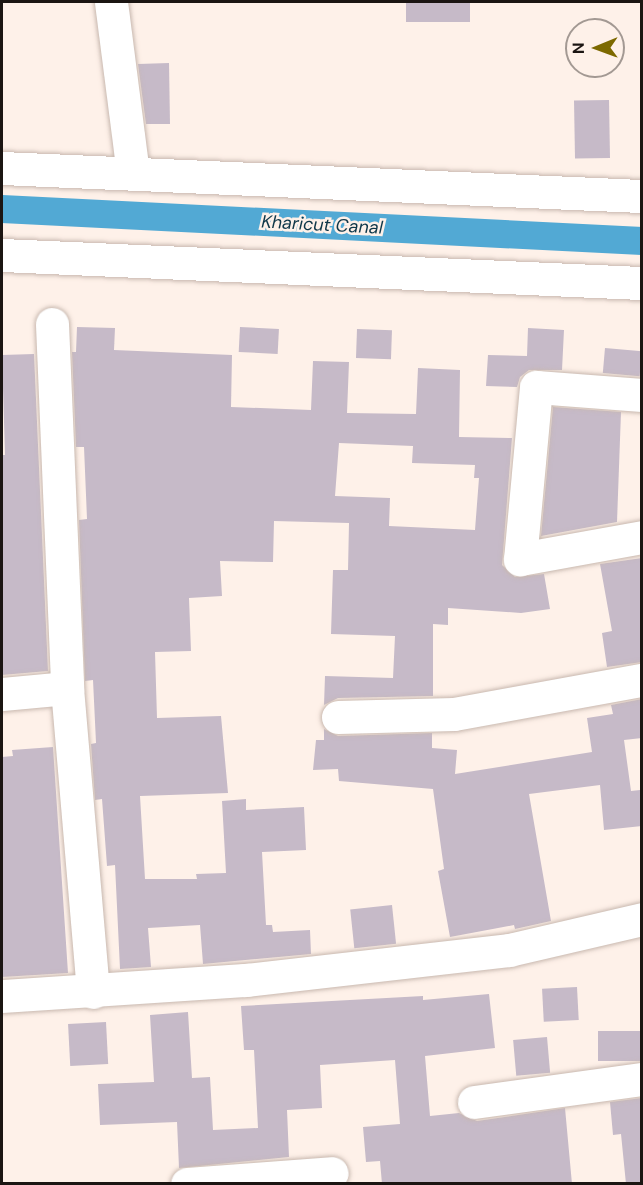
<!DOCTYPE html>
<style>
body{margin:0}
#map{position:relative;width:643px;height:1185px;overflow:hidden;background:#fef1e9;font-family:"DM Sans",sans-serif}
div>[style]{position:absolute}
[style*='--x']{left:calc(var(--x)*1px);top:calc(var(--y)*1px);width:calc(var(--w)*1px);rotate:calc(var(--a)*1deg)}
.canal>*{height:28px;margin:-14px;padding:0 14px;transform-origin:14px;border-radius:14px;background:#52a9d4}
.building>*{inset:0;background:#c6bac8;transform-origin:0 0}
.roads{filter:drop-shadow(0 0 2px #c8b8af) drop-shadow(0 0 2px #c8b8af)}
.minor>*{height:33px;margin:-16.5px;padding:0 16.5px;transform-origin:16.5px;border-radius:16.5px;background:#fff}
span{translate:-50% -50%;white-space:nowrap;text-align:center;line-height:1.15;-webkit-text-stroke:5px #fef1e9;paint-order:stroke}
.water-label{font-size:18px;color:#0f3749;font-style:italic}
.frame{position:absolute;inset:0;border:3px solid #1b1512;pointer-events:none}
.north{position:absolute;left:565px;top:18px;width:60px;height:60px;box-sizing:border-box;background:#fef1e9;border:2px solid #a39993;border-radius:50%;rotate:269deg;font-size:16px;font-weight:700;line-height:24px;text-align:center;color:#1b1512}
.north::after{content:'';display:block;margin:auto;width:21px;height:27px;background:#7d6900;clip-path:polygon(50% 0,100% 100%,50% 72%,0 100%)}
</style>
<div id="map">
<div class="canal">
<div style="--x:2;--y:209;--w:641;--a:2.86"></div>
</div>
<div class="building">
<div style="left:406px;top:2px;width:64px;height:20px"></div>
<div style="clip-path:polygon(169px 63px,170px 124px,146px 124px,138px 64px)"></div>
<div style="left:609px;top:100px;width:58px;height:35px;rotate:89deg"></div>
<div style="clip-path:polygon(evenodd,77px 327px,115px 328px,114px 350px,232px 355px,231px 407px,311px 410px,313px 361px,349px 362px,347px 413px,416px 414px,418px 368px,460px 370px,459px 437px,512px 438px,502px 565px,515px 577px,544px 574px,550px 609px,521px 613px,448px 608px,448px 625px,433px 624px,433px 696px,338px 698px,324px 705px,325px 676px,393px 678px,395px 636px,331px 634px,333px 570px,348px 570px,349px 523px,274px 521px,273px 562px,220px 561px,222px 596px,189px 598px,191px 651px,155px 652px,157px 718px,221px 716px,228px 793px,140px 796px,145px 879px,197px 879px,196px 874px,226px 873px,222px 801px,246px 799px,246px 810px,304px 807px,306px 850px,262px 852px,266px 925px,272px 925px,273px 932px,310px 930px,311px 954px,203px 964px,200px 925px,148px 928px,151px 967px,120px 969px,115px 865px,107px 866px,102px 799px,95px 800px,91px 744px,96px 743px,93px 680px,85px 681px,79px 520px,87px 519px,84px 447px,76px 447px,72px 352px,76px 352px,77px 327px,339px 443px,413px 446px,412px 463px,475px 465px,474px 478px,479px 478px,475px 530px,389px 526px,390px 498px,335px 496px,339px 443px)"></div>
<div style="left:240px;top:327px;width:39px;height:25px;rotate:3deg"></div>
<div style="clip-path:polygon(528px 328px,564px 330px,562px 370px,529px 370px,520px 377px,517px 387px,486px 386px,488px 355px,527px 356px)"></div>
<div style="left:357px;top:329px;width:35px;height:29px;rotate:2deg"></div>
<div style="left:605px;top:348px;width:37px;height:25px;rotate:5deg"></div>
<div style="clip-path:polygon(34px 354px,48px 671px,2px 675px,2px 455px,5px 455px,2px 355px)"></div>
<div style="clip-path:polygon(553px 407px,621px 412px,617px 522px,541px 536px)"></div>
<div style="clip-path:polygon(642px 558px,642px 662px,607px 667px,602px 633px,612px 631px,600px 564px)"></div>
<div style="clip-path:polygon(642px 699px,642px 738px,624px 740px,631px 791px,640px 790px,642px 826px,604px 830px,600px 785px,529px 794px,551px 921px,515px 929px,514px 925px,450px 937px,438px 871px,444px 869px,433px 789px,339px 781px,338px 769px,313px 770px,316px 740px,324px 740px,324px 729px,338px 736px,432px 733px,432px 748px,457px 750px,455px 774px,592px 752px,587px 718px,613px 714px,611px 705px)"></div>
<div style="clip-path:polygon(53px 747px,68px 973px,2px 977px,2px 757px,13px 756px,12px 750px)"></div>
<div style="left:392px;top:905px;width:39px;height:42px;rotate:84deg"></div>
<div style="left:577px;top:987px;width:33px;height:35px;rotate:87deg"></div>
<div style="clip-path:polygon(489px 994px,495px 1048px,425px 1056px,430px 1116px,459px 1113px,477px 1121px,565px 1108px,572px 1184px,382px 1184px,380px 1161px,366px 1162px,363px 1127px,400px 1124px,395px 1060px,320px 1065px,322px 1108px,287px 1110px,289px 1157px,179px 1168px,177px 1122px,100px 1125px,98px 1084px,154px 1082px,150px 1015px,188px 1012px,192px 1078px,210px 1077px,213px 1130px,258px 1128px,254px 1050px,244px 1050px,241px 1006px,423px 996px,423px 1000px)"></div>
<div style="left:106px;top:1022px;width:42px;height:38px;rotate:87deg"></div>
<div style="left:642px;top:1031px;width:30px;height:44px;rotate:90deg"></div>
<div style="left:547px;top:1037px;width:36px;height:34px;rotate:85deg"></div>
<div style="clip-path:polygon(642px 1098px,642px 1184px,626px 1184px,621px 1134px,613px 1135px,610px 1102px)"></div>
</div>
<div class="roads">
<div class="minor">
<div style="--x:111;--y:2;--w:173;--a:82.7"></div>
<div style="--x:2;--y:168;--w:641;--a:2.51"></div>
<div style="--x:2;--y:255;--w:641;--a:2.51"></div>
<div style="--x:52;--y:324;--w:364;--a:87.6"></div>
<div style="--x:67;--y:688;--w:305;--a:85.1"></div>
<div style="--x:642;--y:395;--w:106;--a:-175.7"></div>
<div style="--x:536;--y:387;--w:173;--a:95.3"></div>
<div style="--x:520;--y:559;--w:124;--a:-10.2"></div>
<div style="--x:2;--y:694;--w:65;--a:-5.3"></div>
<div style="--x:338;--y:717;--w:116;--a:-1.5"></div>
<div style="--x:454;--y:714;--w:191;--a:-10.3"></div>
<div style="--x:2;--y:996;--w:245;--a:-3.8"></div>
<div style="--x:246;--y:980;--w:265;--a:-6.5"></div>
<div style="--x:509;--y:950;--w:137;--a:-13.1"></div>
<div style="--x:474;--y:1102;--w:170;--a:-7.8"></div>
<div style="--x:187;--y:1184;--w:145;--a:-4.3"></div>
</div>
</div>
<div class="water-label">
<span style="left:322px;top:225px;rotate:3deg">Kharicut Canal</span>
</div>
<div class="frame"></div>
<div class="north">N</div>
</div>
